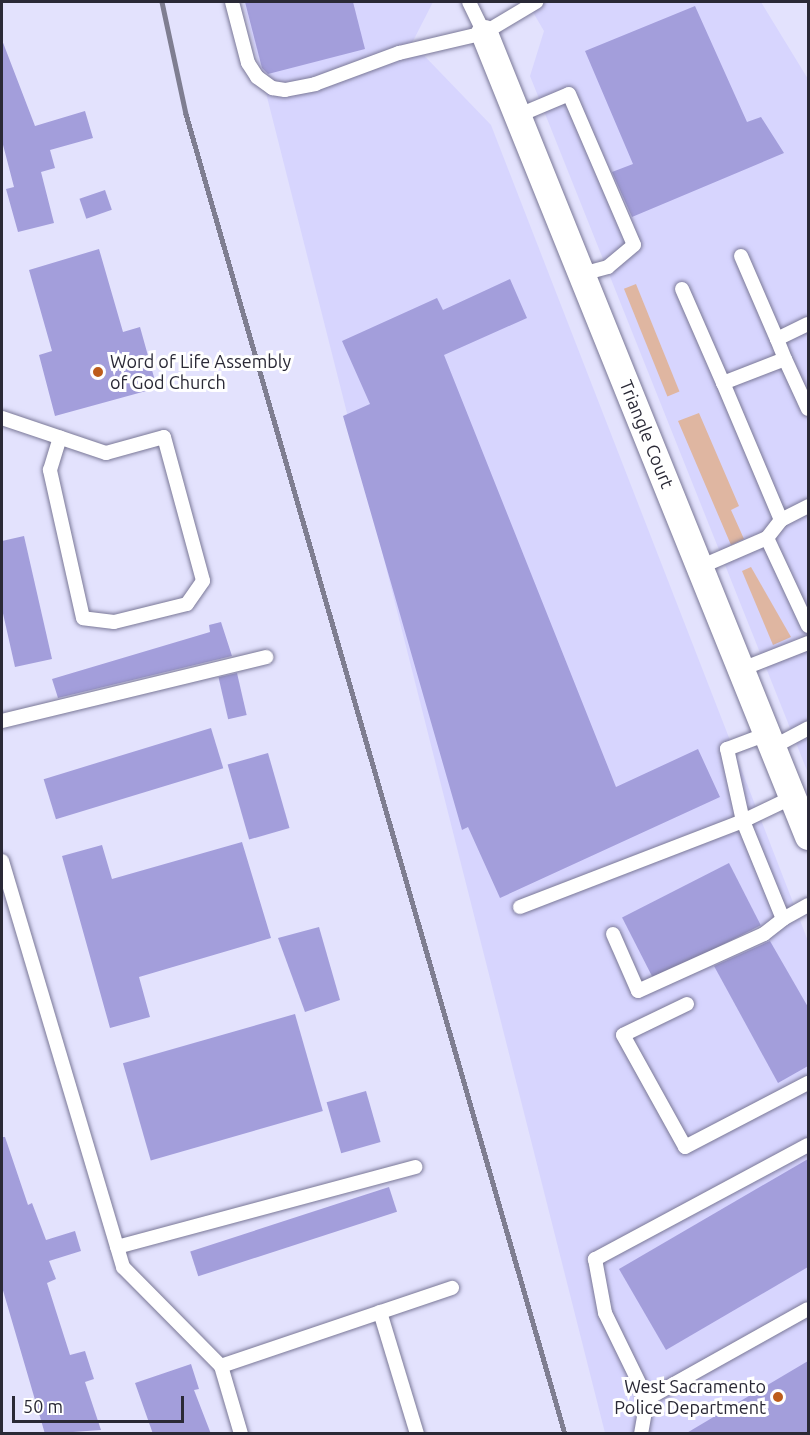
<!DOCTYPE html>
<style>
body{margin:0}
#map{position:relative;width:810px;height:1435px;overflow:hidden;background:#e3e2fd;font-family:Ubuntu,sans-serif}
div>[style]{position:absolute}
[style*='--x']{left:calc(var(--x)*1px);top:calc(var(--y)*1px);width:calc(var(--w)*1px);rotate:calc(var(--a)*1deg)}
.built>*{inset:0;background:#d7d5fe}
.green>*{inset:0;background:#dfb6a1;transform-origin:0 0}
.building>*{inset:0;background:#a39edb;transform-origin:0 0}
.roads{filter:drop-shadow(0 0 2px #7a7897) drop-shadow(0 0 2px #7a7897)}
.service>*{height:14px;margin:-7px;padding:0 7px;transform-origin:7px;border-radius:7px;background:#fff}
.minor>*{height:27px;margin:-13.5px;padding:0 13.5px;transform-origin:13.5px;border-radius:13.5px;background:#fff}
.rail>*{height:4.5px;margin:-2.25px;padding:0 2.25px;transform-origin:2.25px;border-radius:2.25px;background:#7f7e91}
.dots>*{width:16px;height:16px;translate:-50% -50%;box-sizing:border-box;border:3px solid #fff;border-radius:50%}
span{translate:-50% -50%;white-space:nowrap;text-align:center;line-height:1.15;-webkit-text-stroke:6px #fff;paint-order:stroke}
.poi-label{font-size:18px;color:#2a2936}
.left{translate:0 -50%;text-align:left}
.right{translate:-100% -50%;text-align:right}
.street-label{font-size:18px;color:#2a2936}
.frame{position:absolute;inset:0;border:3px solid #2a2936;pointer-events:none}
.scale{position:absolute;left:12px;top:1396px;width:172px;height:27px;box-sizing:border-box;border:3px solid #2a2936;border-top:0;padding-left:8px;font-size:18px;line-height:21px;white-space:nowrap;color:#2a2936;-webkit-text-stroke:4px #fff;paint-order:stroke}
</style>
<div id="map">
<div class="built">
<div style="clip-path:polygon(243px 2px,433px 2px,412px 43px,491px 125px,808px 941px,808px 1433px,605px 1433px)"></div>
<div style="clip-path:polygon(527px 2px,761px 2px,808px 79px,808px 773px,530px 76px,544px 31px)"></div>
</div>
<div class="green">
<div style="left:636px;top:284px;width:116px;height:13px;rotate:68deg"></div>
<div style="clip-path:polygon(699px 413px,739px 506px,731px 510px,744px 539px,731px 545px,678px 421px)"></div>
<div style="clip-path:polygon(751px 567px,791px 637px,773px 645px,742px 571px)"></div>
</div>
<div class="building">
<div style="clip-path:polygon(245px 2px,353px 2px,365px 49px,268px 74px,262px 68px)"></div>
<div style="clip-path:polygon(695px 6px,747px 122px,761px 117px,784px 153px,632px 217px,612px 172px,633px 164px,585px 51px)"></div>
<div style="clip-path:polygon(2px 40px,35px 126px,85px 111px,93px 138px,50px 150px,55px 168px,41px 172px,54px 223px,18px 232px,6px 189px,14px 187px,2px 141px)"></div>
<div style="left:105px;top:190px;width:21px;height:27px;rotate:71deg"></div>
<div style="clip-path:polygon(99px 249px,123px 332px,140px 327px,157px 388px,55px 416px,39px 355px,52px 351px,29px 270px)"></div>
<div style="clip-path:polygon(510px 279px,527px 318px,444px 355px,616px 787px,698px 749px,720px 797px,500px 898px,468px 827px,462px 830px,343px 416px,370px 404px,342px 341px,437px 298px,443px 310px)"></div>
<div style="clip-path:polygon(24px 536px,52px 659px,15px 667px,2px 609px,2px 541px)"></div>
<div style="clip-path:polygon(221px 622px,232px 656px,58px 698px,52px 679px,210px 632px,209px 625px)"></div>
<div style="left:237px;top:673px;width:43px;height:19px;rotate:77deg"></div>
<div style="left:211px;top:728px;width:42px;height:175px;rotate:73deg"></div>
<div style="left:268px;top:753px;width:78px;height:42px;rotate:74deg"></div>
<div style="clip-path:polygon(242px 842px,271px 938px,139px 977px,150px 1017px,110px 1028px,62px 856px,102px 845px,112px 879px)"></div>
<div style="left:729px;top:863px;width:70px;height:120px;rotate:63deg"></div>
<div style="clip-path:polygon(319px 927px,340px 1000px,305px 1012px,278px 938px)"></div>
<div style="clip-path:polygon(770px 941px,808px 1007px,808px 1066px,778px 1083px,714px 966px)"></div>
<div style="left:295px;top:1014px;width:101px;height:179px;rotate:74deg"></div>
<div style="left:366px;top:1091px;width:53px;height:41px;rotate:74deg"></div>
<div style="clip-path:polygon(2px 1137px,5px 1137px,28px 1205px,32px 1203px,46px 1240px,75px 1231px,81px 1251px,49px 1261px,56px 1279px,47px 1283px,70px 1355px,85px 1351px,94px 1379px,85px 1382px,101px 1430px,45px 1434px,2px 1287px)"></div>
<div style="clip-path:polygon(808px 1159px,808px 1267px,666px 1350px,619px 1269px)"></div>
<div style="left:389px;top:1187px;width:26px;height:209px;rotate:72deg"></div>
<div style="clip-path:polygon(808px 1361px,808px 1434px,685px 1434px)"></div>
<div style="clip-path:polygon(191px 1364px,199px 1389px,194px 1390px,211px 1434px,153px 1434px,135px 1383px)"></div>
</div>
<div class="roads">
<div class="service">
<div style="--x:232;--y:2;--w:63;--a:75.3"></div>
<div style="--x:248;--y:63;--w:17;--a:57"></div>
<div style="--x:257;--y:77;--w:19;--a:36"></div>
<div style="--x:272;--y:88;--w:13;--a:9"></div>
<div style="--x:285;--y:90;--w:31;--a:-11"></div>
<div style="--x:315;--y:84;--w:90;--a:-20.3"></div>
<div style="--x:399;--y:53;--w:87;--a:-13.2"></div>
<div style="--x:484;--y:33;--w:61;--a:-30.8"></div>
<div style="--x:469;--y:2;--w:34;--a:64"></div>
<div style="--x:517;--y:116;--w:56;--a:-22.9"></div>
<div style="--x:569;--y:94;--w:164;--a:66.7"></div>
<div style="--x:634;--y:245;--w:34;--a:140"></div>
<div style="--x:608;--y:267;--w:27;--a:165"></div>
<div style="--x:741;--y:256;--w:90;--a:66.6"></div>
<div style="--x:682;--y:289;--w:103;--a:66.4"></div>
<div style="--x:785;--y:359;--w:55;--a:65.3"></div>
<div style="--x:2;--y:418;--w:110;--a:18.6"></div>
<div style="--x:106;--y:453;--w:60;--a:-15.4"></div>
<div style="--x:164;--y:437;--w:149;--a:74.8"></div>
<div style="--x:203;--y:581;--w:28;--a:125"></div>
<div style="--x:187;--y:604;--w:75;--a:166.1"></div>
<div style="--x:114;--y:622;--w:31;--a:-173"></div>
<div style="--x:83;--y:618;--w:152;--a:-102.6"></div>
<div style="--x:50;--y:470;--w:34;--a:-73"></div>
<div style="--x:781;--y:520;--w:149;--a:-112.9"></div>
<div style="--x:723;--y:383;--w:66;--a:-21.2"></div>
<div style="--x:785;--y:359;--w:22;--a:-112"></div>
<div style="--x:777;--y:339;--w:34;--a:-26"></div>
<div style="--x:767;--y:538;--w:97;--a:65"></div>
<div style="--x:700;--y:567;--w:73;--a:-23.4"></div>
<div style="--x:767;--y:538;--w:23;--a:-52"></div>
<div style="--x:781;--y:520;--w:30;--a:-27"></div>
<div style="--x:742;--y:669;--w:71;--a:-21.5"></div>
<div style="--x:2;--y:721;--w:272;--a:-13.6"></div>
<div style="--x:773;--y:747;--w:40;--a:-28"></div>
<div style="--x:793;--y:797;--w:55;--a:154.4"></div>
<div style="--x:743;--y:821;--w:106;--a:67.8"></div>
<div style="--x:783;--y:919;--w:29;--a:-29"></div>
<div style="--x:2;--y:861;--w:424;--a:73.4"></div>
<div style="--x:123;--y:1267;--w:139;--a:45.3"></div>
<div style="--x:221;--y:1366;--w:244;--a:-18.7"></div>
<div style="--x:520;--y:907;--w:239;--a:-21.1"></div>
<div style="--x:743;--y:821;--w:74;--a:-102.5"></div>
<div style="--x:727;--y:749;--w:43;--a:-20.6"></div>
<div style="--x:613;--y:934;--w:62;--a:66.3"></div>
<div style="--x:638;--y:991;--w:138;--a:-24.3"></div>
<div style="--x:764;--y:934;--w:24;--a:-38"></div>
<div style="--x:687;--y:1004;--w:71;--a:154.2"></div>
<div style="--x:623;--y:1035;--w:128;--a:61"></div>
<div style="--x:685;--y:1147;--w:139;--a:-27.5"></div>
<div style="--x:808;--y:1145;--w:242;--a:151.8"></div>
<div style="--x:595;--y:1259;--w:55;--a:79.5"></div>
<div style="--x:605;--y:1313;--w:96;--a:64"></div>
<div style="--x:647;--y:1399;--w:184;--a:-29.2"></div>
<div style="--x:117;--y:1247;--w:309;--a:-15"></div>
<div style="--x:380;--y:1312;--w:127;--a:73.1"></div>
<div style="--x:221;--y:1366;--w:71;--a:73.6"></div>
<div style="--x:641;--y:1434;--w:36;--a:-80"></div>
</div>
<div class="minor">
<div style="--x:484;--y:33;--w:866;--a:68.03"></div>
</div>
</div>
<div class="rail">
<div style="--x:162;--y:2;--w:115;--a:77.9"></div>
<div style="--x:186;--y:114;--w:1373;--a:73.98"></div>
</div>
<div class="dots">
<div style="left:98px;top:372px;background:#bd5c1b"></div>
<div style="left:778px;top:1397px;background:#bd5c1b"></div>
</div>
<div class="poi-label">
<span class="left" style="left:110px;top:372px">Word of Life Assembly<br>of God Church</span>
<span class="right" style="left:766px;top:1397px">West Sacramento<br>Police Department</span>
</div>
<div class="street-label">
<span style="left:647px;top:434px;rotate:68deg">Triangle Court</span>
</div>
<div class="frame"></div>
<div class="scale">50 m</div>
</div>
